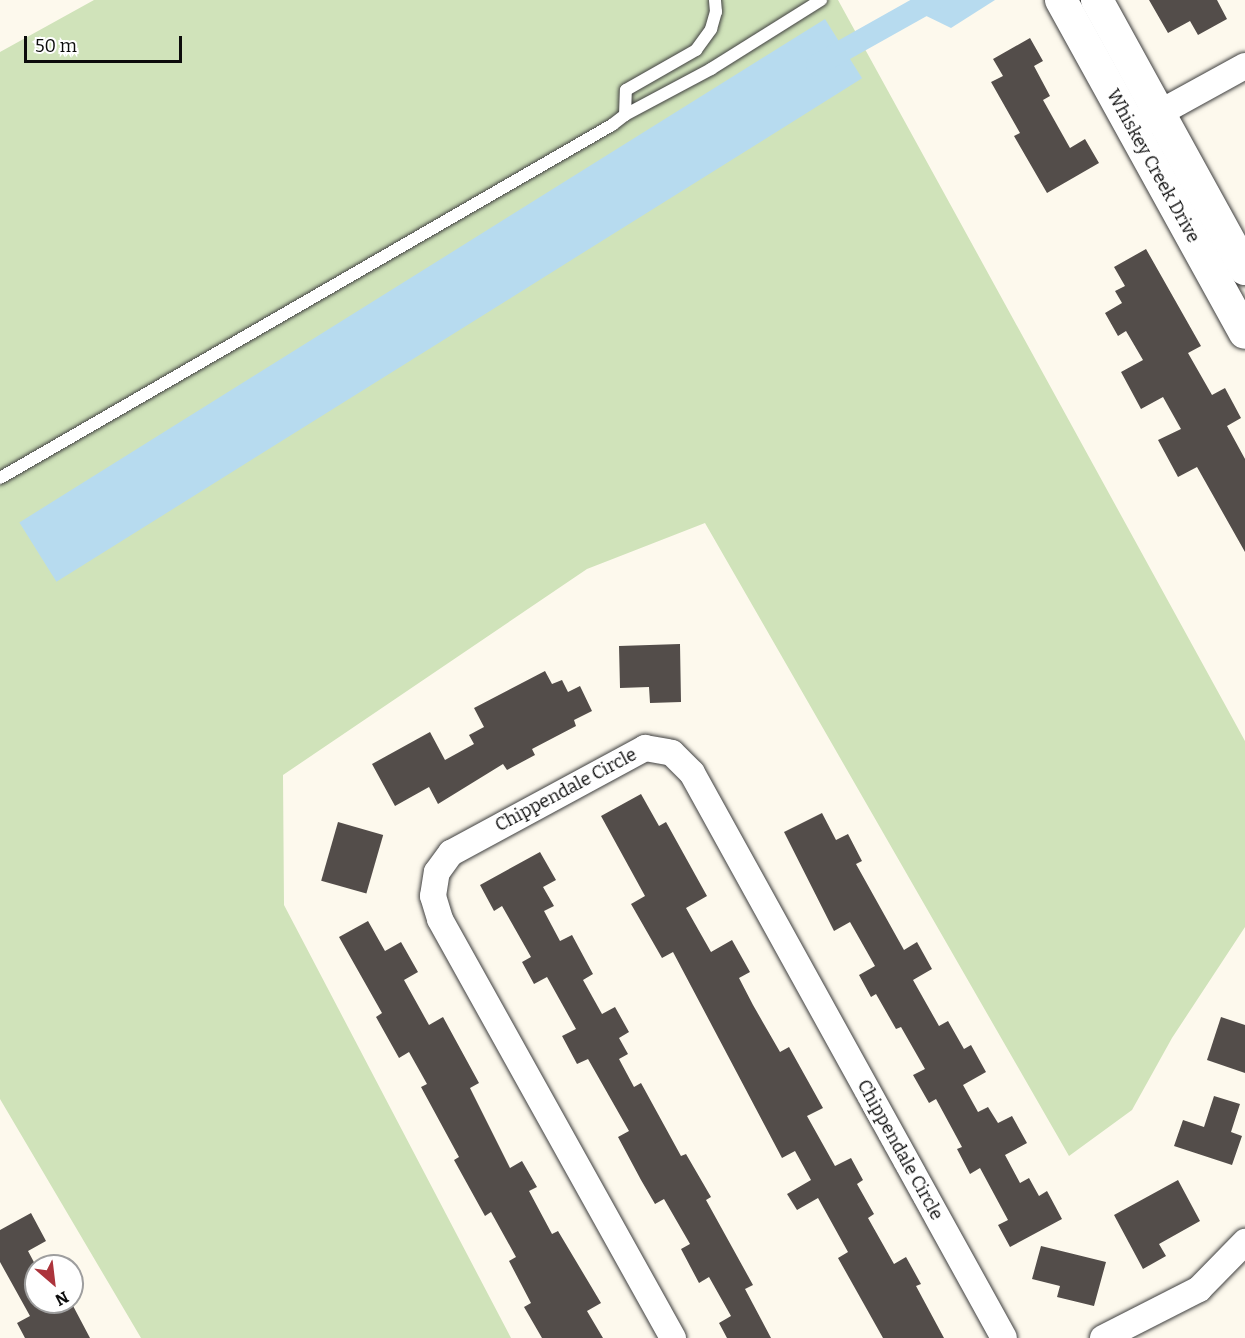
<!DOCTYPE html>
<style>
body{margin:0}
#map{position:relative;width:1245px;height:1338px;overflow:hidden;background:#fdf9ed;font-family:Bitter,serif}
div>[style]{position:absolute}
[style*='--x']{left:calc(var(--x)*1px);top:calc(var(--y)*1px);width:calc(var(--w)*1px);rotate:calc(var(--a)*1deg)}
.green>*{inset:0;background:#d0e3ba}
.water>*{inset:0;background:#b7dbef;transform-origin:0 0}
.canal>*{height:22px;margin:-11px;padding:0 11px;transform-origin:11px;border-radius:11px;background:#b7dbef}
.building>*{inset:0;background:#534d4a;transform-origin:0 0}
.roads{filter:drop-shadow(0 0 2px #3f3f3f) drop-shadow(0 0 2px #3f3f3f)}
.service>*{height:12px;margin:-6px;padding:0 6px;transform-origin:6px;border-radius:6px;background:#fff}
.minor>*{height:26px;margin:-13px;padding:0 13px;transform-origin:13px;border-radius:13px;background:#fff}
.tertiary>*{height:32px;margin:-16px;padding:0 16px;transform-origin:16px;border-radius:16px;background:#fff}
span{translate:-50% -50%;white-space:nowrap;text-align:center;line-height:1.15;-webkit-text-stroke:6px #fff;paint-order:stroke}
.street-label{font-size:18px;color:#0c0c0c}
.north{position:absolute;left:24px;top:1254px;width:60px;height:60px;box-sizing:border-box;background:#fff;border:2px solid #9e9e9e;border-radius:50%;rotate:152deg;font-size:16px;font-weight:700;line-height:24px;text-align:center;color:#0c0c0c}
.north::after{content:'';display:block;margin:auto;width:21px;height:27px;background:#ac343c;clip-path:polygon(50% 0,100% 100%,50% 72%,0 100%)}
.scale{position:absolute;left:24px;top:36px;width:158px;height:27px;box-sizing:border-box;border:3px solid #0c0c0c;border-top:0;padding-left:8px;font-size:18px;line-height:21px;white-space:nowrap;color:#0c0c0c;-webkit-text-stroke:4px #fff;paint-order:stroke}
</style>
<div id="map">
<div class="green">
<div style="clip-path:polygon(94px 0,838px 0,1245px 741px,1245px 927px,1172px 1038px,1132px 1110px,1069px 1156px,705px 523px,587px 569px,283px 775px,284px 905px,511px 1338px,141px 1338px,0 1099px,0 52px)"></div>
</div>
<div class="water">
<div style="clip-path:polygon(913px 0,995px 0,951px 28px,914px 10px)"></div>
<div style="left:825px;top:19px;width:70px;height:950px;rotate:58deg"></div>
</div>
<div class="canal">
<div style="--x:817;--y:65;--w:133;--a:-29.3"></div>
</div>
<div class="building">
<div style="clip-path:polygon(1149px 0,1217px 0,1227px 19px,1198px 35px,1190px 21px,1168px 33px)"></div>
<div style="clip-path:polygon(1030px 38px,1043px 61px,1034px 66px,1050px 96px,1043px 100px,1070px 148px,1085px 139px,1099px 163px,1047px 193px,1014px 136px,1020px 133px,991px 82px,1003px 76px,993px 59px)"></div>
<div style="clip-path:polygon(1146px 249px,1201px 346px,1188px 353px,1212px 395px,1225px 388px,1241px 418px,1227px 426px,1245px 459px,1245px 552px,1197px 467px,1178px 477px,1158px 440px,1181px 429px,1163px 397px,1141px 409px,1121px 372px,1143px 360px,1126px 331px,1118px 336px,1105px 313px,1122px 303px,1115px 291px,1125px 286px,1114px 267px)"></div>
<div style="clip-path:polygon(680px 644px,681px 702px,650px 703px,649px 687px,620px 688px,619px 646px)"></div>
<div style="clip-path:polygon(545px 671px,552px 684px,562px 680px,568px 692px,580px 686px,592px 711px,574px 720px,576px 726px,532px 749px,535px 755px,507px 770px,503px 764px,438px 804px,429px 787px,395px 806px,372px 764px,430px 732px,445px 760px,474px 744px,469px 735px,484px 727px,474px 708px)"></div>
<div style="clip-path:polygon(641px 794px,659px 826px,666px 822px,707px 896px,686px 908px,711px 952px,732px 940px,750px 972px,739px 978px,753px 1005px,780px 1052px,789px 1047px,823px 1108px,807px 1116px,835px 1166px,851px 1158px,863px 1180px,857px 1184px,874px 1214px,868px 1218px,894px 1264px,906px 1257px,921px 1284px,916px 1286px,944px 1338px,883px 1338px,838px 1258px,848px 1252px,818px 1198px,797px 1210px,787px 1194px,811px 1180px,795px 1151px,782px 1158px,673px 952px,662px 958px,631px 904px,645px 896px,601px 816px)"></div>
<div style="clip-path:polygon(822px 813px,836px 840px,848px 834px,862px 861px,856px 864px,904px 950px,917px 942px,932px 969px,913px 980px,939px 1026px,948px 1021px,964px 1049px,971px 1045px,986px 1072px,963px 1085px,978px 1112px,988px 1107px,998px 1123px,1012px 1116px,1027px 1143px,1005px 1155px,1020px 1183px,1029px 1178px,1039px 1196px,1047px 1191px,1062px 1219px,1010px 1247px,998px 1225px,1008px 1220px,980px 1168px,970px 1174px,957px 1149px,962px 1147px,936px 1099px,929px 1103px,913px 1075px,925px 1069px,901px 1027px,896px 1029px,876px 994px,871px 997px,859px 975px,875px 966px,850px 922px,834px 931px,784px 832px)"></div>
<div style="left:338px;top:822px;width:47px;height:61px;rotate:16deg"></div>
<div style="clip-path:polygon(540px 852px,556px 880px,543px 887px,554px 906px,544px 911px,560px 941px,572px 935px,593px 974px,583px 980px,602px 1014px,615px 1007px,629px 1032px,619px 1038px,628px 1054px,619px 1059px,634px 1087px,641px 1083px,681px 1156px,686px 1154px,711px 1197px,706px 1200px,753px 1285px,745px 1289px,771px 1338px,727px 1338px,719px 1323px,731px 1316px,709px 1277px,699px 1283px,681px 1249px,690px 1244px,664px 1199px,655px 1204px,641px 1180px,618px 1137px,629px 1131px,588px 1059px,577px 1064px,562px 1036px,576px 1029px,547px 977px,534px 984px,522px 962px,531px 957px,502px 906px,494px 911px,480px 885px)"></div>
<div style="clip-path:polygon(368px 921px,385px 951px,401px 942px,418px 972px,404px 980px,429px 1025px,443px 1017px,479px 1083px,470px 1088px,510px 1168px,522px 1161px,537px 1187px,529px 1191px,552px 1234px,558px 1231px,601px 1303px,587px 1311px,603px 1338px,542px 1338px,524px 1307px,531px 1303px,509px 1261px,516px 1257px,491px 1212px,485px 1216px,454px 1160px,459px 1157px,421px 1087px,427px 1084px,409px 1052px,399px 1058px,376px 1017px,382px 1013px,339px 937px)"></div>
<div style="clip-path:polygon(1221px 1017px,1245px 1025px,1245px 1073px,1207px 1060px)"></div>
<div style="clip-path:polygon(1214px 1096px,1240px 1104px,1231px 1132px,1242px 1136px,1232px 1165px,1174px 1146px,1183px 1120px,1204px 1127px)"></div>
<div style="clip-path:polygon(1178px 1180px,1200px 1221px,1159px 1244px,1166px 1256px,1143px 1269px,1114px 1215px)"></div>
<div style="clip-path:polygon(31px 1213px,46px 1241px,28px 1251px,36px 1266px,36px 1302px,71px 1302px,90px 1338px,25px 1338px,17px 1323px,30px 1316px,0 1262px,0 1230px)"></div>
<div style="clip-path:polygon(1041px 1246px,1106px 1262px,1094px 1306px,1057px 1297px,1060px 1286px,1032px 1279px)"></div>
</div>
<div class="roads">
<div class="service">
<div style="--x:625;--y:115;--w:98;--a:-28.1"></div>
<div style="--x:711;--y:69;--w:130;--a:-32.1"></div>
<div style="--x:0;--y:478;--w:707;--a:-29.98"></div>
<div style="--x:612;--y:125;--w:16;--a:-38"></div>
<div style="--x:625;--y:115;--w:25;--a:-88"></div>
<div style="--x:626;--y:90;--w:81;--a:-29.7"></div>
<div style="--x:696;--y:50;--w:26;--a:-54"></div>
<div style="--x:711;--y:29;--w:18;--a:-74"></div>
<div style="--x:716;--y:12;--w:12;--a:-95"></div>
</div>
<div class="minor">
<div style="--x:1143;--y:122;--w:116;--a:-28.8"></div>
<div style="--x:673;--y:1338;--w:479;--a:-119.1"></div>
<div style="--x:440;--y:919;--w:24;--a:-107"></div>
<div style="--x:433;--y:896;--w:24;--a:-81"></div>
<div style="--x:437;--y:872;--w:24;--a:-54"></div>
<div style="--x:451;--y:853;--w:221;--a:-28.4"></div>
<div style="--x:645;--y:748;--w:27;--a:10"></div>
<div style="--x:672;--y:753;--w:28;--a:45"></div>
<div style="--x:692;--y:773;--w:645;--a:61.09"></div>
<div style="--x:1103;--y:1338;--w:108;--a:-27"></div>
<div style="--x:1199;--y:1289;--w:66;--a:-45.6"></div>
</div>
<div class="tertiary">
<div style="--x:1061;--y:0;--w:380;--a:61.1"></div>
<div style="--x:1097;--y:0;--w:307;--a:61.2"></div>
</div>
</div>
<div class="street-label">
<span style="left:1153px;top:166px;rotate:61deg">Whiskey Creek Drive</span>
<span style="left:566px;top:790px;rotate:-28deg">Chippendale Circle</span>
<span style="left:900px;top:1150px;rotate:61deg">Chippendale Circle</span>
</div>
<div class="north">N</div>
<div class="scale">50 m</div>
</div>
